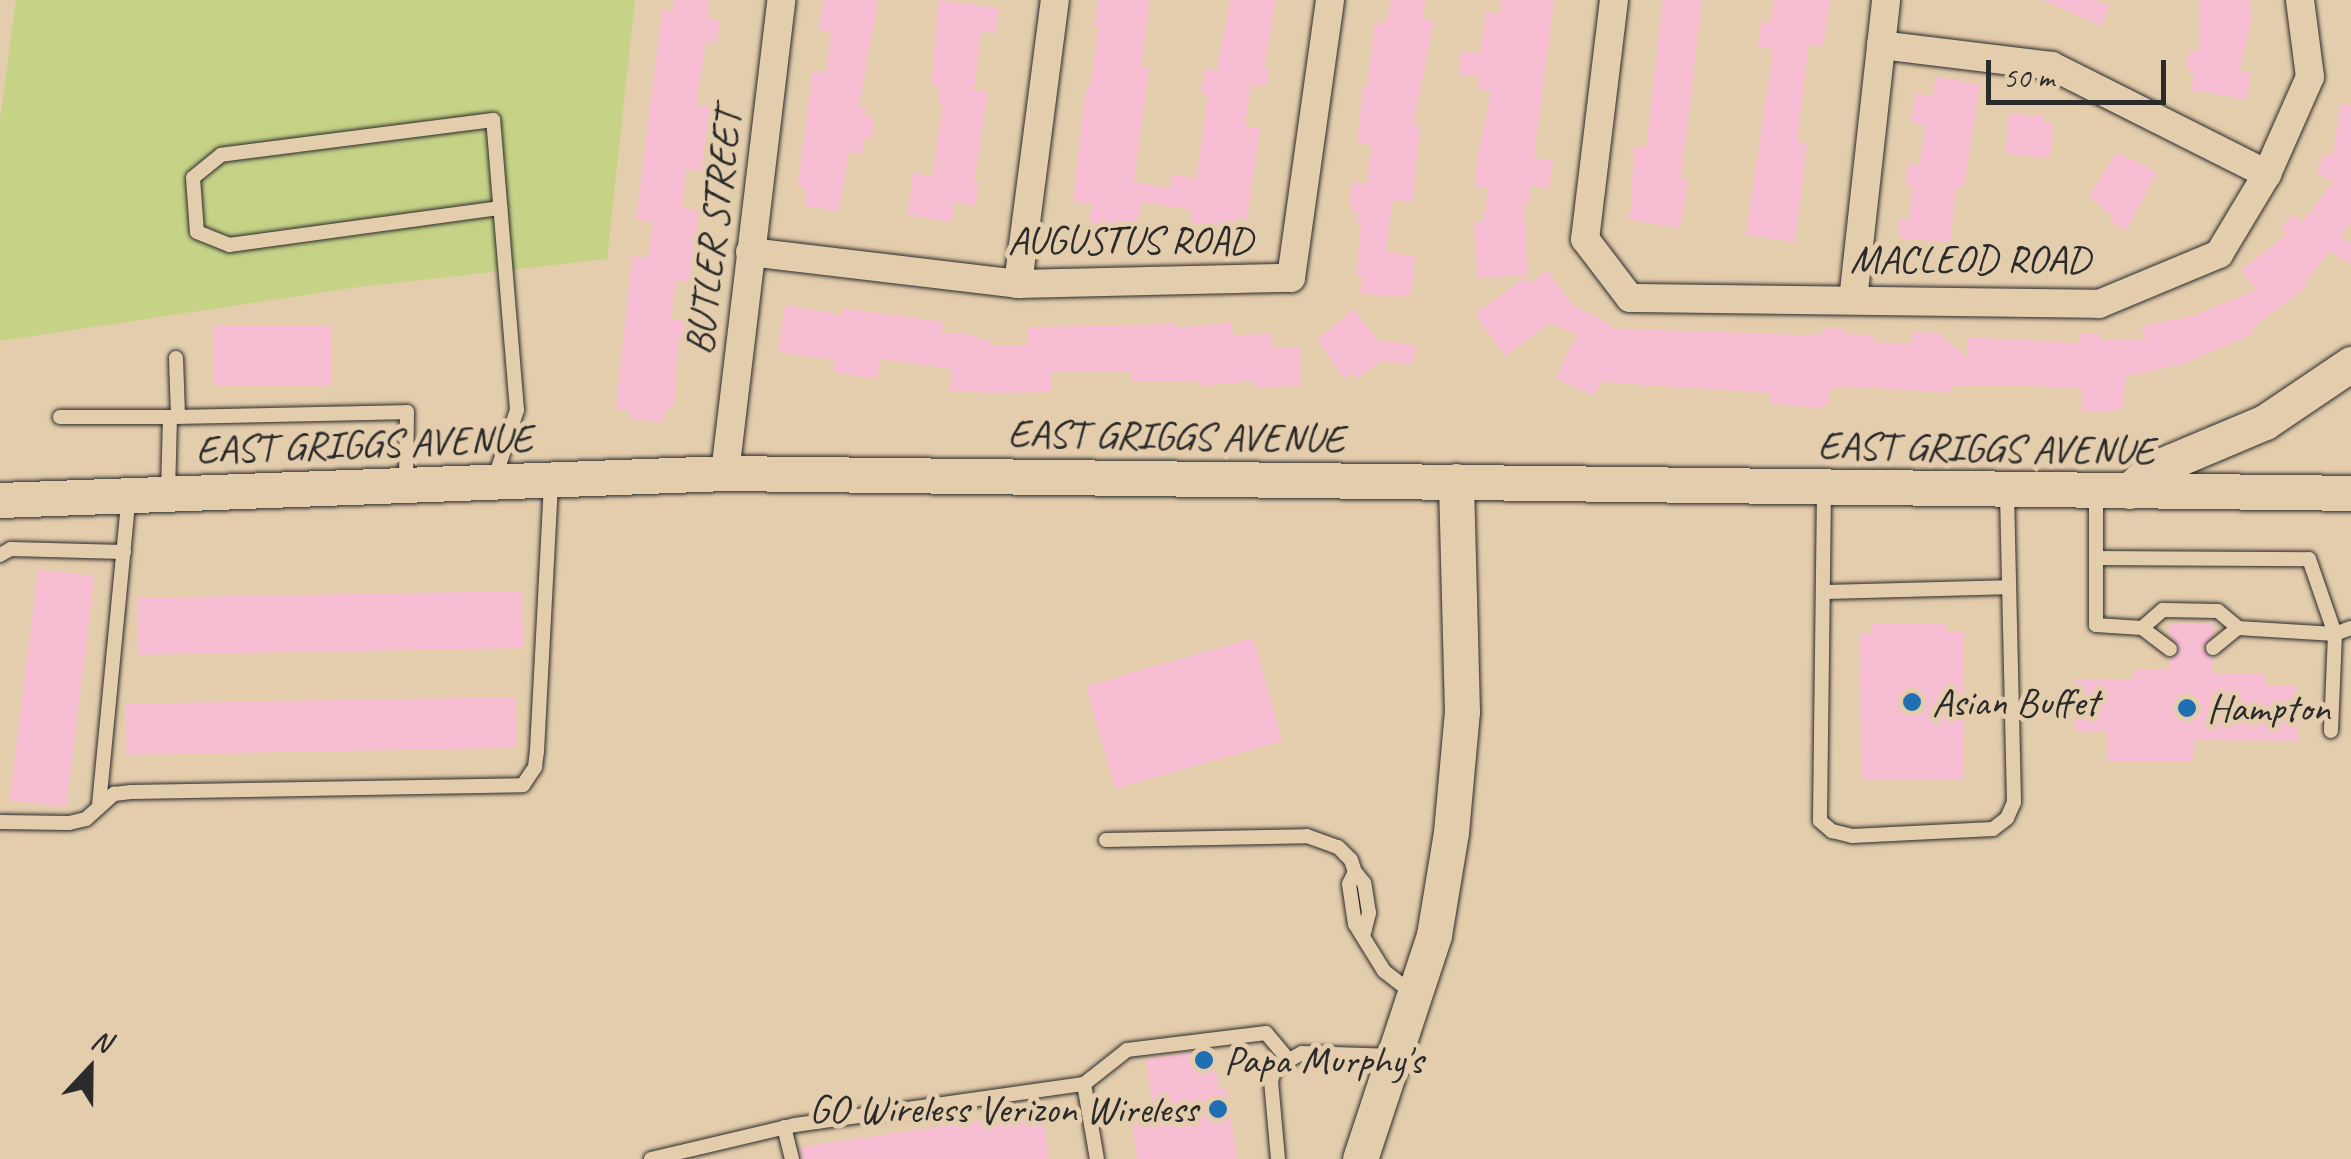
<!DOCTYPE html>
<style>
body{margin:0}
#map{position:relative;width:2351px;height:1159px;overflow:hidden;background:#e4cdad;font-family:Caveat,sans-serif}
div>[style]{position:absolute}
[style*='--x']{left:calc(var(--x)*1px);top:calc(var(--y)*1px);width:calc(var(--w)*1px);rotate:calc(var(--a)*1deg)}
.green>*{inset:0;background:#c6d387}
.building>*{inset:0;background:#f7bed3;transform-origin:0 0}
.roads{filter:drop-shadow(0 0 2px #2b2b2b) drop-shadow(0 0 2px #2b2b2b)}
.service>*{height:14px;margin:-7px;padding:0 7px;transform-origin:7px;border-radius:7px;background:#e4cdad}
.minor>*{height:28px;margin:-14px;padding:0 14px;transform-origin:14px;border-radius:14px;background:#e4cdad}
.tertiary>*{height:35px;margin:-17.5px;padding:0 17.5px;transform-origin:17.5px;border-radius:17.5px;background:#e4cdad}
.dots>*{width:28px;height:28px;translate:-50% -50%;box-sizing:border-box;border:5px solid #e4cdad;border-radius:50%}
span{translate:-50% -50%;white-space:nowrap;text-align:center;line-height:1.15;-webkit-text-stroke:10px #e4cdad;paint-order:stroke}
.street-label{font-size:40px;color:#2b2b2b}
.poi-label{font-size:40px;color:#2b2b2b}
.left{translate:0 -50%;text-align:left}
.right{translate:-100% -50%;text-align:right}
.north{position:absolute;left:40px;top:1019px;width:100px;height:100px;-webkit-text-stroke:8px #e4cdad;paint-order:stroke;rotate:22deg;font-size:28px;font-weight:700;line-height:40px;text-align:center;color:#2b2b2b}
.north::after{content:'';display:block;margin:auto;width:35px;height:45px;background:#2b2b2b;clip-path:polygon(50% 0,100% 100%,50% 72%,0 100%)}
.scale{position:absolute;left:1986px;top:60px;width:180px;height:45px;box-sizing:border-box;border:5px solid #2b2b2b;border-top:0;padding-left:12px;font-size:30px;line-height:35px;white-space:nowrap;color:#2b2b2b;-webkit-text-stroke:8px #e4cdad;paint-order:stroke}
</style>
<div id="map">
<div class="green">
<div style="clip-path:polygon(16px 0,635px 0,607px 259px,359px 287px,0 341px,0 119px)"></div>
</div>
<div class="building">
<div style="clip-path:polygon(674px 0,710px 0,708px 18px,720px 20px,717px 43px,706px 41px,696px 105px,710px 107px,701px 171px,686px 169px,682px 208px,699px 210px,690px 282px,676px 280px,671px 319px,685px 321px,682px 341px,678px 340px,674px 405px,665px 411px,663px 423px,629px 418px,630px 411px,616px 409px,632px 256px,648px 258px,653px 222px,636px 220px,662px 10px,672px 12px)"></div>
<div style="clip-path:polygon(823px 0,878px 0,859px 107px,866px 108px,865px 116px,874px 117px,872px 138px,865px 137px,863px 153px,849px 152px,839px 211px,804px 206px,807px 193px,798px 184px,812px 71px,826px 73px,831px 33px,818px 29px)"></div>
<div style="clip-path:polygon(939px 0,999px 8px,996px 33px,981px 31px,974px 91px,988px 92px,974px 182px,979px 183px,975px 206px,954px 203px,952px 222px,907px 215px,913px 173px,932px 176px,943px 105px,938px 104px,940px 87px,931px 86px)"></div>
<div style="clip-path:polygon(1098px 0,1150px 0,1141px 67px,1149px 68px,1134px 182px,1170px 188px,1172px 174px,1196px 179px,1208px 95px,1201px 94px,1204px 69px,1217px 71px,1230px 0,1276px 0,1264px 67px,1269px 68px,1266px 86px,1251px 84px,1245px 126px,1260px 128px,1247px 220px,1235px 218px,1233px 229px,1191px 222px,1192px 210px,1141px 202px,1136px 230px,1089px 222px,1092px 204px,1073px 202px,1085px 95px,1091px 82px,1099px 27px,1094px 26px)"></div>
<div style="clip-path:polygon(1392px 0,1425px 0,1423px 19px,1434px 21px,1413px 126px,1420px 127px,1412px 203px,1393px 199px,1386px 252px,1415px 256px,1411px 295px,1396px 297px,1360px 293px,1362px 275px,1356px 274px,1361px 225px,1356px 224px,1358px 214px,1352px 214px,1353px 205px,1349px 205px,1352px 182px,1367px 184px,1372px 145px,1357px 143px,1363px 85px,1367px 85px,1375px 22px,1385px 23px)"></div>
<div style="clip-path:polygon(1502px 0,1554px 0,1534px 158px,1553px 160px,1549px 188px,1531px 186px,1528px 205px,1524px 204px,1527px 275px,1477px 278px,1474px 222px,1483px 222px,1488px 188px,1476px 187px,1476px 166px,1491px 91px,1478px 90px,1479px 76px,1459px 75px,1460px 52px,1480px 53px,1486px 12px,1500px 14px)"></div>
<div style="clip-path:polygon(1663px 0,1702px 0,1681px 179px,1688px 180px,1680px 228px,1630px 220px,1634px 146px,1646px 148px)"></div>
<div style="clip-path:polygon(1774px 0,1830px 0,1823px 46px,1809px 45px,1797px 142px,1807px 143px,1795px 242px,1746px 235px,1773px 49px,1758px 47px,1761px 22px,1770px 23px)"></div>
<div style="clip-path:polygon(2043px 0,2095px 0,2109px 5px,2102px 26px)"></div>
<div style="clip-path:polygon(2199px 0,2250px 0,2251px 22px,2239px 71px,2251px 73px,2247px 99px,2191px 90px,2194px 71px,2186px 70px,2190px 50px,2199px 51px)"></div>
<div style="clip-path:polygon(1936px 77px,1980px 84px,1964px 188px,1956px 186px,1950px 243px,1899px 238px,1900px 220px,1909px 221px,1912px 185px,1905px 184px,1908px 164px,1920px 165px,1925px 126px,1911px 123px,1916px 93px,1932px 96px)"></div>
<div style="clip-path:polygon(2341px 104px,2351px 105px,2351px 222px,2340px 236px,2351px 243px,2351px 264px,2329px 251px,2305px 283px,2308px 286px,2252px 328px,2254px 333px,2183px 364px,2126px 376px,2122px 410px,2082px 412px,2081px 388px,2008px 385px,1951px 385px,1950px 393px,1845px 386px,1830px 389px,1830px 405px,1821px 404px,1821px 409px,1771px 403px,1771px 393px,1601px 382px,1594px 396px,1556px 378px,1577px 334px,1550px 323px,1505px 356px,1475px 314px,1527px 276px,1528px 285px,1547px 270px,1573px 306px,1610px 324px,1608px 328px,1800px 335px,1823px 334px,1823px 328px,1846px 329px,1846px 334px,1873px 335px,1872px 342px,1912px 344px,1912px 332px,1938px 333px,1967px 357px,1968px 337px,2079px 343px,2079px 334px,2100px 333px,2100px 339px,2145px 339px,2142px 326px,2196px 315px,2256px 290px,2241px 270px,2287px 234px,2281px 229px,2292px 214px,2302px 222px,2334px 181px,2316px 173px,2325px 153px,2332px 156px)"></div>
<div style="clip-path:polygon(2009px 113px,2044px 116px,2043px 122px,2053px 123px,2050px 158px,2005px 154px)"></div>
<div style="clip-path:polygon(2116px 152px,2157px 172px,2126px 231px,2110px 221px,2113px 216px,2089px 197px)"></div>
<div style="clip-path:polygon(785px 305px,842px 315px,843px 308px,943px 322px,942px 333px,977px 335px,977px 339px,989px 340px,989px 346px,1028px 345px,1028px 327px,1177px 324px,1177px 328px,1231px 322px,1233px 335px,1272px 334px,1273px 348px,1300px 348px,1301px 386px,1256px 387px,1256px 381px,1199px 386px,1198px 381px,1132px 382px,1132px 371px,1051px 372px,1051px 392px,995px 393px,950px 391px,951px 369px,880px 359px,877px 379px,833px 372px,835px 360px,778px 352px)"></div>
<div style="clip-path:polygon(1354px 309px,1377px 340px,1416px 345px,1413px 364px,1381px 361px,1356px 379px,1353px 373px,1345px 379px,1317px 340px)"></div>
<div style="left:213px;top:325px;width:119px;height:60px"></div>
<div style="left:38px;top:569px;width:57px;height:233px;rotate:7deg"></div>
<div style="left:522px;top:591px;width:57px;height:385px;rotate:89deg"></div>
<div style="clip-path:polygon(2170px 623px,2213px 623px,2213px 635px,2202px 649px,2213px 658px,2212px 673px,2265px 673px,2265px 685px,2298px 685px,2298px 741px,2194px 740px,2194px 762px,2107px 761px,2107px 732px,2075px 732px,2075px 680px,2133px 680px,2133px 669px,2170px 670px,2170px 660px,2181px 649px,2170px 636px)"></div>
<div style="clip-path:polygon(1872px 624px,1946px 624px,1946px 632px,1963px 632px,1964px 779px,1861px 779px,1860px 634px,1872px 634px)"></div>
<div style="left:1253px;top:638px;width:107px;height:174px;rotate:74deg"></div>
<div style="left:515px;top:697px;width:51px;height:390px;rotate:89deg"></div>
<div style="clip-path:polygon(1213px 1050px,1219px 1090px,1227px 1089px,1237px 1159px,1137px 1159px,1130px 1106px,1152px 1102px,1146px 1059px)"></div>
<div style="clip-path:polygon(1042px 1111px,1049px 1159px,802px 1159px,800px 1147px)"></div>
</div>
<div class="roads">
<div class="service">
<div style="--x:176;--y:358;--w:58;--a:88"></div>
<div style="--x:60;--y:417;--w:110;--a:0"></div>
<div style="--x:170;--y:417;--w:76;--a:91.5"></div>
<div style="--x:170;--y:417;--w:237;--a:-1.2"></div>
<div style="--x:407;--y:412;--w:72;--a:90.8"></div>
<div style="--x:494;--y:481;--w:75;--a:-72.1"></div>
<div style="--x:517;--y:410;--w:291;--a:-94.7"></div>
<div style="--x:493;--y:120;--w:274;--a:172.7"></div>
<div style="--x:221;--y:155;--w:36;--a:141"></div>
<div style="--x:193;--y:178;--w:54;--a:85.8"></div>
<div style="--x:197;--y:232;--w:35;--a:22"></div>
<div style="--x:229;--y:245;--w:274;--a:-7.8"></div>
<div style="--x:1824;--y:490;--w:331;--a:90.7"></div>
<div style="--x:1820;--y:821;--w:16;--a:40"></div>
<div style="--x:1832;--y:831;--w:21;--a:14"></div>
<div style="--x:1852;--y:836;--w:141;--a:-2.8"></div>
<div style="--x:1993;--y:829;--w:18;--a:-38"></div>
<div style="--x:2007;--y:818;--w:17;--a:-66"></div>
<div style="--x:2014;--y:802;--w:311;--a:-91.3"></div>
<div style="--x:2096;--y:492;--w:66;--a:90"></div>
<div style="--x:2096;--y:558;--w:213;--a:0.3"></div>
<div style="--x:2309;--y:559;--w:79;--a:70.9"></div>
<div style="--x:2335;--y:634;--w:97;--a:92.4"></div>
<div style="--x:0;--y:555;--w:13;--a:-29"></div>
<div style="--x:11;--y:549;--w:113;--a:1.5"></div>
<div style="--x:2096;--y:558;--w:67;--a:90"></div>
<div style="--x:2096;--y:625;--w:46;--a:3.7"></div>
<div style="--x:2142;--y:628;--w:28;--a:-41"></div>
<div style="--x:2163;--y:610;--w:55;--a:1"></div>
<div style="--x:2218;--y:611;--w:26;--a:40"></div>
<div style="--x:2238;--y:628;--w:97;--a:3.5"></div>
<div style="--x:2335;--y:634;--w:17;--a:-21"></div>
<div style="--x:1823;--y:592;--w:186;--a:-1.5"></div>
<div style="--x:2142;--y:628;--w:35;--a:37"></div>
<div style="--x:2213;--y:648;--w:32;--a:-39"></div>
<div style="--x:99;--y:805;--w:310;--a:-84.5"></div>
<div style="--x:0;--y:822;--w:69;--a:0.8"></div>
<div style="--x:69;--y:823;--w:17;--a:-13"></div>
<div style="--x:86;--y:819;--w:38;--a:-42"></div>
<div style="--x:114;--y:794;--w:17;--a:-7"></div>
<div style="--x:131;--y:792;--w:392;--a:-1"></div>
<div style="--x:523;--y:785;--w:22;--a:-56"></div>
<div style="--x:535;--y:767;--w:16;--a:-83"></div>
<div style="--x:537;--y:751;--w:271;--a:-87"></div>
<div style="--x:1106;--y:840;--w:201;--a:-1.1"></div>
<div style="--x:1307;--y:836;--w:33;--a:20"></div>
<div style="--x:1338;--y:847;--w:18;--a:45"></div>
<div style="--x:1351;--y:860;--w:13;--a:72"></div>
<div style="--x:1364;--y:933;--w:21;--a:-76"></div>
<div style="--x:1369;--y:913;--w:30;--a:-99"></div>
<div style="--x:1364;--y:883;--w:14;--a:-129"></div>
<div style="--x:1355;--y:872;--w:13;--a:117"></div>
<div style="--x:1349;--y:884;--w:40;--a:81.5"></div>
<div style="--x:1355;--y:924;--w:55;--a:58.3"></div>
<div style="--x:1384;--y:971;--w:39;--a:38"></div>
<div style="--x:1084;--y:1084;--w:76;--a:80.2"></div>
<div style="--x:784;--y:1127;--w:33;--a:76"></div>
<div style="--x:651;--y:1159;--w:148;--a:-13.3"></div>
<div style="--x:795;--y:1125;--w:292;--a:-8.1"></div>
<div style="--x:1084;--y:1084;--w:55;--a:-38.3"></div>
<div style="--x:1127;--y:1050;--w:140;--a:-7"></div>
<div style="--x:1266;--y:1033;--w:33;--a:50"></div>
<div style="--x:1278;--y:1159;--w:78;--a:-95.1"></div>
<div style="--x:1271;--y:1081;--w:14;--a:-73"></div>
<div style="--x:1275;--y:1068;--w:31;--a:-29"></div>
<div style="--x:1302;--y:1053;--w:93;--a:1.8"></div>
</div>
<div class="minor">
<div style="--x:1614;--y:0;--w:241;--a:96.9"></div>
<div style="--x:1585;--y:239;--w:74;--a:52.7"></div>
<div style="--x:1630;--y:298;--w:469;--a:0.7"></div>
<div style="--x:2099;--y:304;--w:130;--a:-22.6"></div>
<div style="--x:2219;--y:254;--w:93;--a:-59"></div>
<div style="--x:2267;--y:174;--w:106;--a:-66.1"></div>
<div style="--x:2310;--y:77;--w:78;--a:-97.4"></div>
<div style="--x:1881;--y:45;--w:172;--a:7"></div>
<div style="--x:2052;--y:66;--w:241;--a:26.7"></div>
<div style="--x:750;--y:252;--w:270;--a:6.8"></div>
<div style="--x:1018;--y:284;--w:273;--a:-1.3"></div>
<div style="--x:1291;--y:278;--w:281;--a:-82"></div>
<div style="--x:1018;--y:284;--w:286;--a:-82.6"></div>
<div style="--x:1853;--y:300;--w:302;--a:-83.7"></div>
<div style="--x:725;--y:473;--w:476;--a:-83.2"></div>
</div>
<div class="tertiary">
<div style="--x:2129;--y:491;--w:30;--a:-44"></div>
<div style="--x:2151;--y:470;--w:124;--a:-22.8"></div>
<div style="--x:2265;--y:422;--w:104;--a:-34"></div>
<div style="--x:0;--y:500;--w:726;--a:-2.13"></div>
<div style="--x:725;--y:473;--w:1626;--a:0.7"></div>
<div style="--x:1360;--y:1159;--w:236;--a:-71.7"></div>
<div style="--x:1434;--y:935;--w:104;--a:-80.6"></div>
<div style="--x:1451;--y:832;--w:121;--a:-84.8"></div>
<div style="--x:1462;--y:712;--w:231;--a:-91.5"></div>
</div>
</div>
<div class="dots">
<div style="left:1912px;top:702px;background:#1f6fb2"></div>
<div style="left:2187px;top:708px;background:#1f6fb2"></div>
<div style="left:1204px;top:1060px;background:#1f6fb2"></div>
<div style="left:1218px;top:1109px;background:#1f6fb2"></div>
</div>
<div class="street-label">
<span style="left:713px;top:232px;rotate:-83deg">BUTLER STREET</span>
<span style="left:1130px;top:240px">AUGUSTUS ROAD</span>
<span style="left:1970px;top:259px">MACLEOD ROAD</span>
<span style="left:1176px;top:436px;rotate:1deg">EAST GRIGGS AVENUE</span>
<span style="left:364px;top:444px;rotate:-2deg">EAST GRIGGS AVENUE</span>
<span style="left:1986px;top:448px;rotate:1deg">EAST GRIGGS AVENUE</span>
</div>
<div class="poi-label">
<span class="left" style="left:1932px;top:702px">Asian Buffet</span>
<span class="left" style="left:2207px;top:708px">Hampton</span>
<span class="left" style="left:1224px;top:1060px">Papa Murphy's</span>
<span class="right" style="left:1198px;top:1109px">GO Wireless Verizon Wireless</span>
</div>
<div class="north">N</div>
<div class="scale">50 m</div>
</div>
